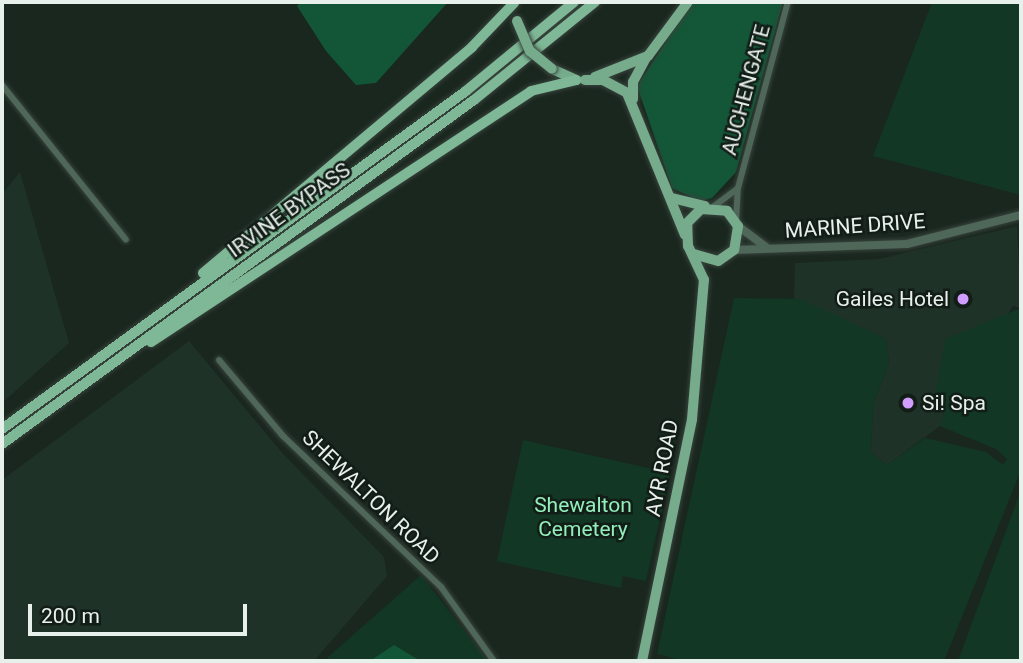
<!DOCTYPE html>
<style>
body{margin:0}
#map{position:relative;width:1023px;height:663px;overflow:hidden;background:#1a271f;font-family:Roboto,sans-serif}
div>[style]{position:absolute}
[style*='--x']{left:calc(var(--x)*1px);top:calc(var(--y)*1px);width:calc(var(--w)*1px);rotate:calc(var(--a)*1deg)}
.built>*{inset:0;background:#1f3227}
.green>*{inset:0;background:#123724}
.forest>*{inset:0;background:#145738}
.water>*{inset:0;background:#135637}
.roads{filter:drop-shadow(0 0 2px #37433c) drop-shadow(0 0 2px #37433c)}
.minor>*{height:6px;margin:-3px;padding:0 3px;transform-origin:3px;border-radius:3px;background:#4e6758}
.tertiary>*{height:8px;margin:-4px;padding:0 4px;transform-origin:4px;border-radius:4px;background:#4e6758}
.primary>*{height:10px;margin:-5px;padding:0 5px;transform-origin:5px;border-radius:5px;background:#76ab8c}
.trunk>*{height:10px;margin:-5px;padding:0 5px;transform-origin:5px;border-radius:5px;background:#7eb896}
.bridges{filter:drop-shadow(0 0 2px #37433c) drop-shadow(0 0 2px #37433c)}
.primary-bridge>*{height:10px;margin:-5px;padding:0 5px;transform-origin:5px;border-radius:5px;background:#76ab8c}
.dots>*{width:19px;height:19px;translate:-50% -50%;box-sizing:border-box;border:4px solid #111d16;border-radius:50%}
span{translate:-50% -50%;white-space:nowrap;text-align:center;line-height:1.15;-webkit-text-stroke:5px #111d16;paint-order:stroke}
.street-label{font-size:21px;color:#e8f0eb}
.poi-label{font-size:21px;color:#e8f0eb}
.right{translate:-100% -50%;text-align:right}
.left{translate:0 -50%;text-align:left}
.park-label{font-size:21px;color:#92eeba}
.frame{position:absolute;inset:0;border:4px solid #e8f0eb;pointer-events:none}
.scale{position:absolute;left:28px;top:604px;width:219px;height:32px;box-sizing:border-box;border:4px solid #e8f0eb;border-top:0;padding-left:9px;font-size:21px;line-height:24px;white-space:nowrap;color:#e8f0eb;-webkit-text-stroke:5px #111d16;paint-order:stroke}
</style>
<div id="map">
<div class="built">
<div style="clip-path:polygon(20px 172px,69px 343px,2px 403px,2px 194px)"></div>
<div style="clip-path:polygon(1017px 226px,1021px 308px,1013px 306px,946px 406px,940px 426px,887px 465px,871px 453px,873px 406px,889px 362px,886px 339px,794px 299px,795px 263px,879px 259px)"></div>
<div style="clip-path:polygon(189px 341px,284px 455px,384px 557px,387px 576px,314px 661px,2px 661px,2px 480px)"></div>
</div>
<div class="green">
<div style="clip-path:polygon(932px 2px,1021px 2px,1021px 195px,873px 156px)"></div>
<div style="clip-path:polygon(734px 298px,801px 299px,886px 339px,889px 362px,873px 406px,871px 453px,887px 465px,925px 438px,986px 452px,1003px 465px,1007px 459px,996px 449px,940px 426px,946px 406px,935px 396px,945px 339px,1021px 308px,1021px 470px,944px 661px,683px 661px,657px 654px)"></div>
<div style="clip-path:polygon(523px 440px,670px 473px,646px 581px,623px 576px,621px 588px,497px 561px)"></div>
<div style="clip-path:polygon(1021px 490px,1021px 661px,958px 661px)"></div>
<div style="clip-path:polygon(421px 575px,488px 661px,328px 661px,327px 658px)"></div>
</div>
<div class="forest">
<div style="clip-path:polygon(692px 2px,783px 2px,736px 172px,712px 198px,700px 201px,672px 188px,637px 86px)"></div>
</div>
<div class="water">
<div style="clip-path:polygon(301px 2px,340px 3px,448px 2px,376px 83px,356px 85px,326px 51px,297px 6px)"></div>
<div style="clip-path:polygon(394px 645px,407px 653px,421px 661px,370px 661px)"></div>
</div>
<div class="roads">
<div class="minor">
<div style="--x:2;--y:85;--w:198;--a:51.3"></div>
<div style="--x:713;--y:207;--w:31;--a:-37"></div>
<div style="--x:736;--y:222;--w:34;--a:-87"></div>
<div style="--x:738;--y:188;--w:193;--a:-75"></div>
<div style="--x:219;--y:360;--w:99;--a:49.9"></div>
<div style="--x:283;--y:436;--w:219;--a:43.7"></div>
<div style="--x:441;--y:587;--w:91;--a:54.4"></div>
</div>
<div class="tertiary">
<div style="--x:738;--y:226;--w:35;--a:37"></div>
<div style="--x:734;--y:250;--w:173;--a:-2"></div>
<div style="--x:907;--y:244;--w:118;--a:-14.3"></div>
</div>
<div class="primary">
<div style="--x:552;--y:69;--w:27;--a:24"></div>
<div style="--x:595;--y:77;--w:57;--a:-21.6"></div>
<div style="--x:648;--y:56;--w:67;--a:-53.5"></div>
<div style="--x:585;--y:80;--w:18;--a:0"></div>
<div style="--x:603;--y:80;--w:27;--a:28"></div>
<div style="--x:627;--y:93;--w:153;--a:67.8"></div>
<div style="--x:633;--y:99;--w:17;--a:-90"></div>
<div style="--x:633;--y:82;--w:26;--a:-62"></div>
<div style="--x:672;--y:198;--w:34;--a:14"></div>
<div style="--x:642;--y:661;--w:247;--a:-78.3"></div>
<div style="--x:692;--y:419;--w:140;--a:-85.1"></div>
<div style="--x:704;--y:280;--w:38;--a:-115"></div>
<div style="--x:688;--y:246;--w:23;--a:-92"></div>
<div style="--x:687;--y:223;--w:20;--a:-45"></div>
<div style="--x:701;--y:209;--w:26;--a:4"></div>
<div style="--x:727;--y:211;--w:19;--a:54"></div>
<div style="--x:738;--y:226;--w:24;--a:99"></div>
<div style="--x:734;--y:250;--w:19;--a:145"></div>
<div style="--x:718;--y:261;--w:26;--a:-164"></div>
</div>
<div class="trunk">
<div style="--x:203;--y:273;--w:351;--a:-40"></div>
<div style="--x:472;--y:47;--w:61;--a:-46.3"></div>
<div style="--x:151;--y:342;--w:455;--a:-33.4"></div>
<div style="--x:531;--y:91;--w:46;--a:-13.7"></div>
<div style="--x:2;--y:429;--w:574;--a:-36.07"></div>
<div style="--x:466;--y:91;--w:140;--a:-39.5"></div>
<div style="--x:2;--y:444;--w:584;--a:-36.09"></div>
<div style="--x:474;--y:100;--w:156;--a:-39"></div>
</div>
</div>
<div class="bridges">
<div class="primary-bridge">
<div style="--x:517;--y:21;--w:33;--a:67"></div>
<div style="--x:530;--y:51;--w:28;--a:39"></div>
</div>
</div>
<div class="dots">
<div style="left:963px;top:299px;background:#d19dfe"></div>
<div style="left:908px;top:403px;background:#d19dfe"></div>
</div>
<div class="street-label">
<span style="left:746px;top:90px;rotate:-75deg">AUCHENGATE</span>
<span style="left:289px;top:210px;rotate:-36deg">IRVINE BYPASS</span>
<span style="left:855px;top:226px;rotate:-4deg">MARINE DRIVE</span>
<span style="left:662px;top:468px;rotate:-79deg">AYR ROAD</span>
<span style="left:371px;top:497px;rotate:44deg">SHEWALTON ROAD</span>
</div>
<div class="poi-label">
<span class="right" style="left:949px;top:299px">Gailes Hotel</span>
<span class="left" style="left:922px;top:403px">Si! Spa</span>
</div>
<div class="park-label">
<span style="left:583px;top:517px">Shewalton<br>Cemetery</span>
</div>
<div class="frame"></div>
<div class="scale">200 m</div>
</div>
